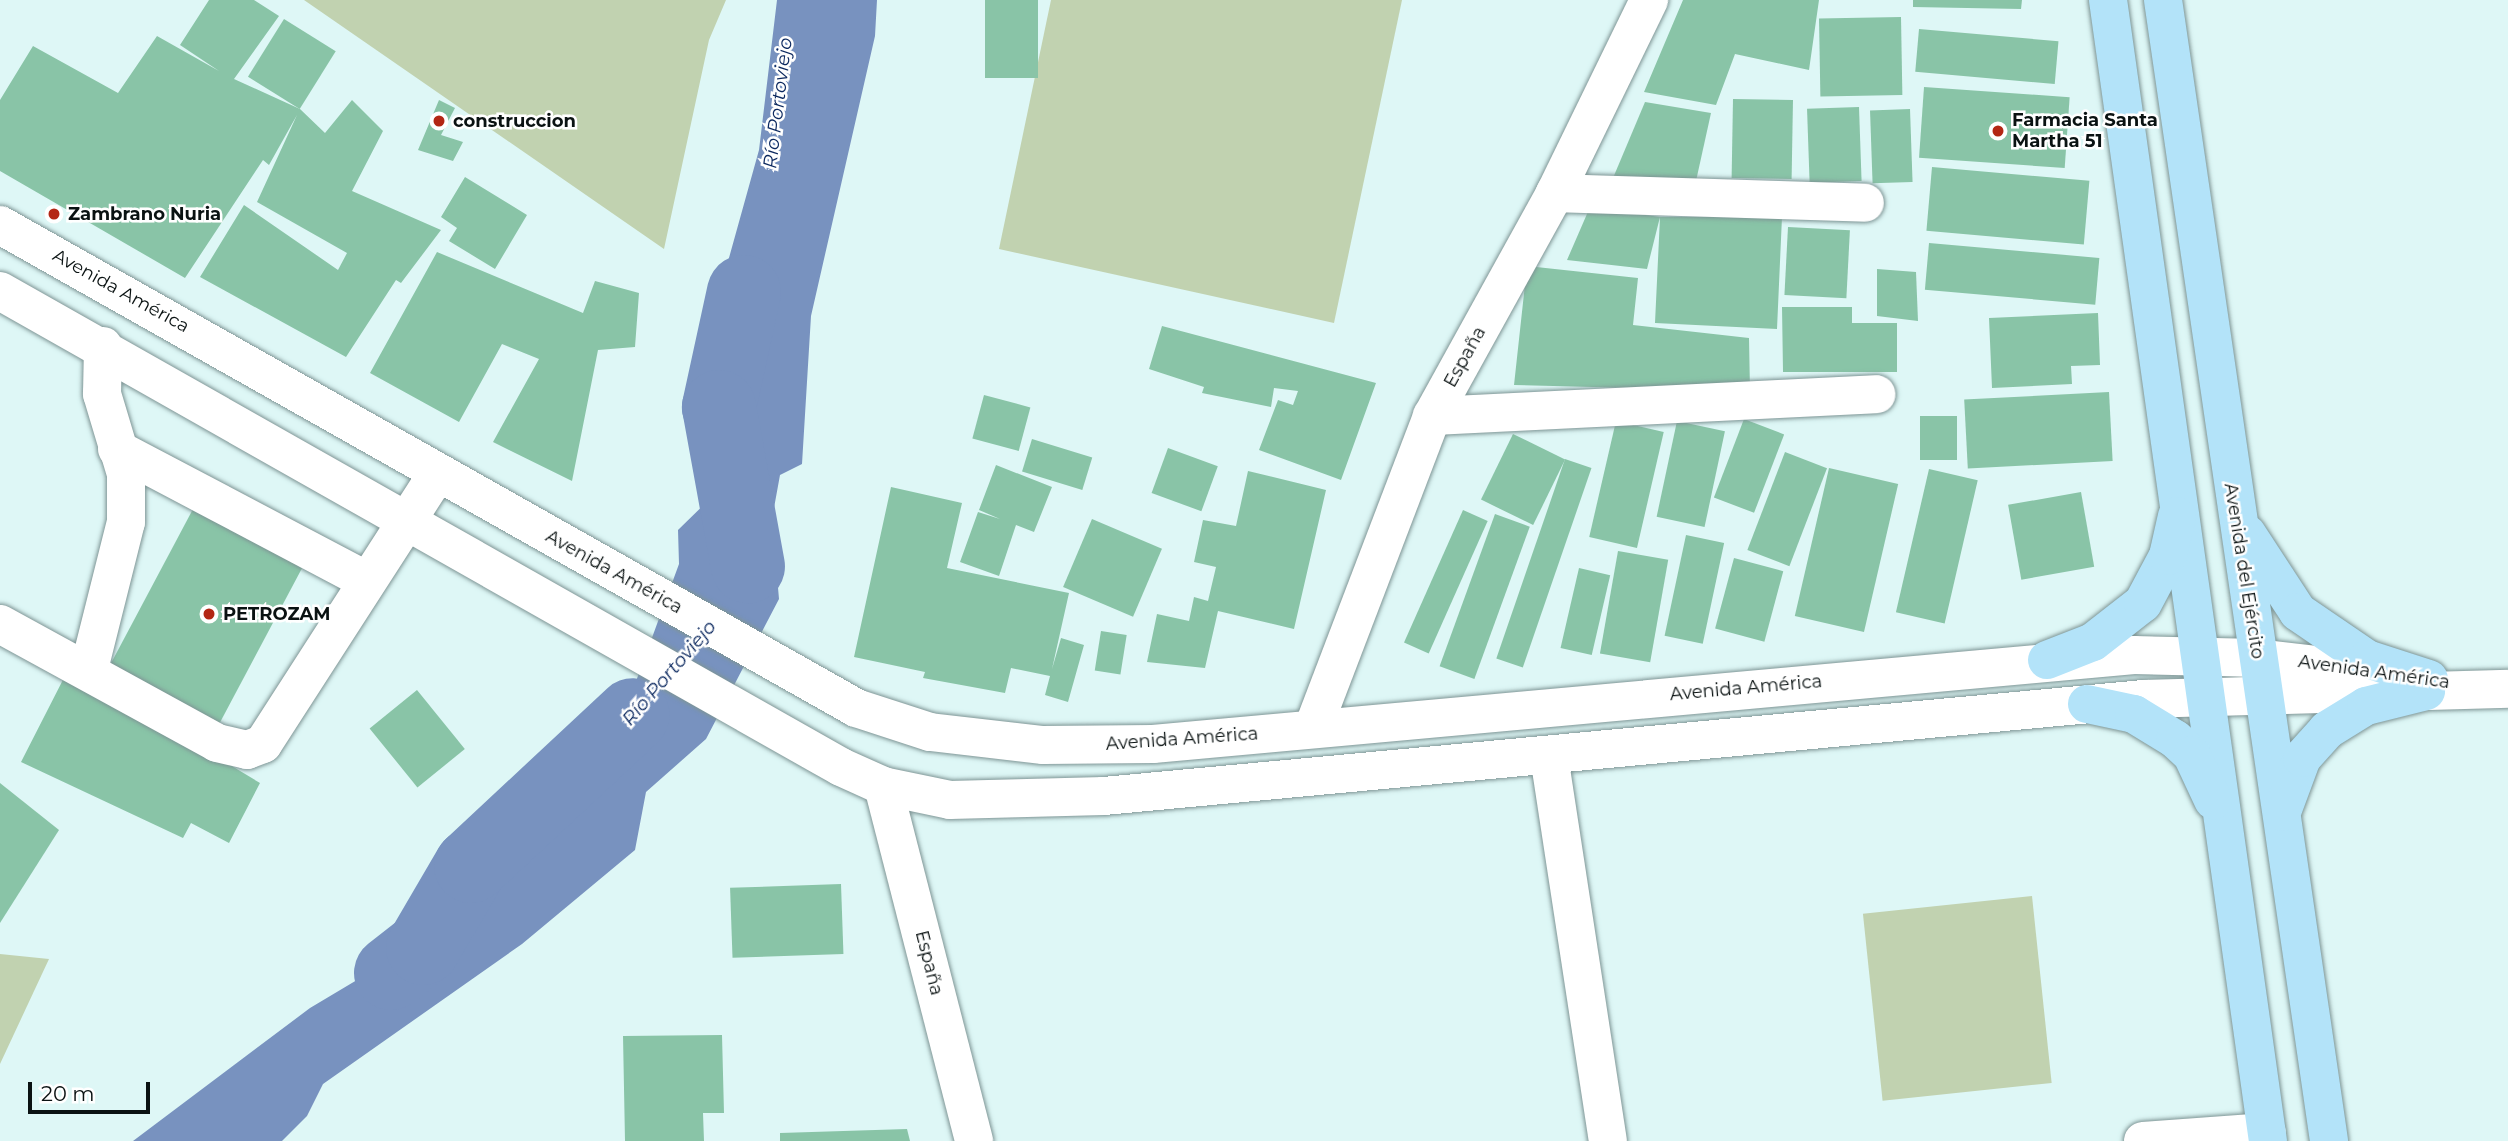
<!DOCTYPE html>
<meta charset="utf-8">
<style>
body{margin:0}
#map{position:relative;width:2508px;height:1141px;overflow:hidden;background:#def7f6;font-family:Montserrat,sans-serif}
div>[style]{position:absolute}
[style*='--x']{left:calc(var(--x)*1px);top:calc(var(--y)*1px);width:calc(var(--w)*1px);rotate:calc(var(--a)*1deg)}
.green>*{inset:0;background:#c1d2b0;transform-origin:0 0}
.water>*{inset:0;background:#7892bf}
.river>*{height:74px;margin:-37px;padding:0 37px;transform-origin:37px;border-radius:37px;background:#7892bf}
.building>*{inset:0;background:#89c4a7;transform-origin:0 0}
.roads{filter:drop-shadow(0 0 2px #7e9595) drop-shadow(0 0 2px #7e9595)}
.minor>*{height:38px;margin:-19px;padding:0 19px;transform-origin:19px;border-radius:19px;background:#fff}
.major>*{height:38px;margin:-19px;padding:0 19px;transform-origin:19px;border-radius:19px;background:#b3e3f9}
.dots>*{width:19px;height:19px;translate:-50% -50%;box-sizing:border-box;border:4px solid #fff;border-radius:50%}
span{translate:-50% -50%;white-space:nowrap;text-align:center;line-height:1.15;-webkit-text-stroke:5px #fff;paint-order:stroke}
.poi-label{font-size:18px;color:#0a1212;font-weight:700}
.left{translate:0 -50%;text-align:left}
.street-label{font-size:18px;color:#0a1212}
.water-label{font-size:19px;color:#0a275e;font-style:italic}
.scale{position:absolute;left:28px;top:1082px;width:122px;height:32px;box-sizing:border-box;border:4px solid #0a1212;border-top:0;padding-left:9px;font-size:21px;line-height:24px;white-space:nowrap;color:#0a1212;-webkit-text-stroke:5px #fff;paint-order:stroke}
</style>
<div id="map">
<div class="green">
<div style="clip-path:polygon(304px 0,726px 0,709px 40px,664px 249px)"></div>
<div style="clip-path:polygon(1051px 0,1402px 0,1334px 323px,999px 249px)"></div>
<div style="left:2032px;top:896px;width:188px;height:170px;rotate:84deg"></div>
<div style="clip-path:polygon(0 954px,49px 959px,0 1064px)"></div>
</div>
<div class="water">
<div style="clip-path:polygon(777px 0,877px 0,875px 36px,811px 316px,802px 464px,780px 475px,772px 519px,779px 599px,706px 739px,646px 792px,635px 850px,522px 944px,323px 1084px,307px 1116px,282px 1141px,133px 1141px,310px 1008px,362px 977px,409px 928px,520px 842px,550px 814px,571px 757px,631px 695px,679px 564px,678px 530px,720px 489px,741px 445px,734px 410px,702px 355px,759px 150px)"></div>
</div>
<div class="river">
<div style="--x:744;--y:292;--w:118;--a:102.3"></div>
<div style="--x:719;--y:407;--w:162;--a:79.7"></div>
<div style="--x:391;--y:973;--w:41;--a:-38"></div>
<div style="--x:423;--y:948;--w:95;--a:-59.7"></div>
<div style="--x:471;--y:866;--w:221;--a:-43"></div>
</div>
<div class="building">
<div style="clip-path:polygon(209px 0,254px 0,279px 16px,234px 79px,300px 109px,325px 133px,352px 100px,383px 131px,352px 191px,441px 230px,401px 283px,396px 280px,346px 357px,200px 277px,244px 205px,338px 270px,347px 253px,257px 202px,297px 115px,269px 165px,263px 160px,185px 278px,0 171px,0 100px,33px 46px,118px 93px,157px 36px,219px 71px,180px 45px)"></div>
<div style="left:985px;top:0;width:53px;height:78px"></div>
<div style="clip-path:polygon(1683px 0,1819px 0,1809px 70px,1735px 54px,1716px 105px,1644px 92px)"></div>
<div style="clip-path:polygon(1913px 0,2022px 0,2021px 9px,1913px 7px)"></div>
<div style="left:1901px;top:17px;width:78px;height:82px;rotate:89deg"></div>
<div style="left:284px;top:19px;width:61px;height:68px;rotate:32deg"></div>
<div style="left:1919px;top:29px;width:140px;height:43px;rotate:5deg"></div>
<div style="left:1924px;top:87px;width:146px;height:71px;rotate:4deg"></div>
<div style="left:1733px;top:99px;width:60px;height:79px;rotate:1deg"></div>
<div style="clip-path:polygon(439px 100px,455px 108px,441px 135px,463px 142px,453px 161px,418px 150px)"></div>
<div style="clip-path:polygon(1645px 102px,1711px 113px,1696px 181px,1613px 178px)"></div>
<div style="left:1859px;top:107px;width:74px;height:52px;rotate:88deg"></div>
<div style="left:1910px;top:109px;width:73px;height:40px;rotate:88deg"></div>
<div style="left:1932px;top:167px;width:158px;height:64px;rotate:5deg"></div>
<div style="clip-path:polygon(465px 177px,527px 215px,495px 269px,449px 241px,457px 228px,441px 217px)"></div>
<div style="clip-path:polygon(1590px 207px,1660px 217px,1782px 217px,1777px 329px,1655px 323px,1660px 217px,1647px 269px,1567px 260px)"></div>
<div style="left:1788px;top:227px;width:62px;height:68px;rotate:3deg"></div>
<div style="left:1929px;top:243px;width:171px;height:47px;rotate:5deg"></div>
<div style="clip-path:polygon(437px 252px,583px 313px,595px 281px,639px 293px,635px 347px,598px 350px,572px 481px,493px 442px,539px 359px,502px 344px,459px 422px,370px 373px)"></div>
<div style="clip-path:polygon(1527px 266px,1638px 278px,1633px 325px,1749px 338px,1750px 391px,1514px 385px)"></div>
<div style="clip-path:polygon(1877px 269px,1916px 272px,1918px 321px,1877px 316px)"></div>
<div style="clip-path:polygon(1782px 307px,1852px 307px,1852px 323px,1897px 323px,1897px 372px,1783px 372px)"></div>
<div style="clip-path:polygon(2098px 313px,2100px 365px,2071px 366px,2072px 384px,1992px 388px,1989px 318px)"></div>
<div style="clip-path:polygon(1162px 326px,1376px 383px,1341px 480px,1259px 450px,1278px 400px,1293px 405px,1298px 391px,1274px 388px,1271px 407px,1202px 393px,1204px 387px,1149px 369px)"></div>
<div style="left:2109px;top:392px;width:69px;height:145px;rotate:87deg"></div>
<div style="left:984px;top:395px;width:48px;height:45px;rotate:15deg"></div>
<div style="left:1920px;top:416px;width:37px;height:44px"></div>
<div style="left:1744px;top:419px;width:43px;height:84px;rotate:21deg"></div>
<div style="left:1616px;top:421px;width:49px;height:119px;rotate:13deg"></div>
<div style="left:1677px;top:421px;width:49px;height:98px;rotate:12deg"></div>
<div style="left:1513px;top:434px;width:58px;height:73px;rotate:26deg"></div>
<div style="left:1032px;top:439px;width:63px;height:34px;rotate:17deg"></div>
<div style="left:1168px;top:448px;width:53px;height:48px;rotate:20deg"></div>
<div style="left:1785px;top:452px;width:45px;height:105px;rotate:21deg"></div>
<div style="left:1565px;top:459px;width:28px;height:211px;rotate:19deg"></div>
<div style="clip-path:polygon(996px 465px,1052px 487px,1034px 532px,1016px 525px,999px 576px,960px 562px,978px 512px,1000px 519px,979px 510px)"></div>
<div style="left:1829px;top:468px;width:71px;height:152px;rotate:13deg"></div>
<div style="left:1929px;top:469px;width:50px;height:147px;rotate:13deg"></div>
<div style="clip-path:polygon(1248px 471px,1326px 490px,1294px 629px,1218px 611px,1205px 668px,1147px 662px,1157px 614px,1189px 621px,1194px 597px,1208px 601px,1216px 567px,1194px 562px,1203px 520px,1236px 526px)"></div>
<div style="clip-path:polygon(891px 487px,962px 503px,947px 568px,1069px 593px,1052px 669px,1061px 638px,1084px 645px,1068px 702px,1045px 695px,1050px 676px,1011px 668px,1005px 693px,923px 678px,925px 672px,854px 657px)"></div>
<div style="left:2081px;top:492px;width:76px;height:74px;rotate:80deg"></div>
<div style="left:201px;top:494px;width:124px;height:205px;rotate:28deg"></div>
<div style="left:1463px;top:510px;width:27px;height:145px;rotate:24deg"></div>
<div style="left:1495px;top:514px;width:37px;height:162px;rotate:20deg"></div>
<div style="left:1092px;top:519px;width:76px;height:74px;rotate:23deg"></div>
<div style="left:1686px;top:535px;width:39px;height:103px;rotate:12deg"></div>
<div style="left:1618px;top:551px;width:51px;height:104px;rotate:10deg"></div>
<div style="left:1734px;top:558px;width:51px;height:73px;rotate:15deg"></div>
<div style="left:1579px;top:568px;width:32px;height:82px;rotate:13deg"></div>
<div style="left:1101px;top:631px;width:26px;height:40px;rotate:9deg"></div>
<div style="clip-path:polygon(69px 668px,260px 783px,229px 843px,191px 823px,183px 838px,21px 762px)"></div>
<div style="left:417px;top:690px;width:76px;height:61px;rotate:51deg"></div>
<div style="clip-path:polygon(0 783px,59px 830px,0 923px)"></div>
<div style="left:841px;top:884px;width:70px;height:111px;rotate:88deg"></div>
<div style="clip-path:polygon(722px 1035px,724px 1113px,703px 1113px,704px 1141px,625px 1141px,623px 1036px)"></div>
<div style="clip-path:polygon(907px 1129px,910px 1141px,780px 1141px,780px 1133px)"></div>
</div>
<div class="roads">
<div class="minor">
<div style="--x:1555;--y:193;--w:310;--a:1.8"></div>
<div style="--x:0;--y:225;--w:983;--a:29.43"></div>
<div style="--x:856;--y:708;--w:78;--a:18"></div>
<div style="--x:930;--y:732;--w:114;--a:6.6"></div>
<div style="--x:1043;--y:745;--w:110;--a:-0.5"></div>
<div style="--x:1153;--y:744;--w:985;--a:-5.18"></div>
<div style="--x:2134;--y:655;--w:123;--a:1.4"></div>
<div style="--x:2257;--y:658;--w:128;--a:6.7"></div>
<div style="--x:0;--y:291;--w:966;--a:29.51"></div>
<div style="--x:841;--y:767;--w:46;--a:24.3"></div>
<div style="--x:883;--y:786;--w:68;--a:11.8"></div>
<div style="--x:950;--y:800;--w:154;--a:-1.5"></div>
<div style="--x:1104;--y:796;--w:1045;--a:-5.33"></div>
<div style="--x:2144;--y:699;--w:364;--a:-1.6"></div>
<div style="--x:1432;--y:416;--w:445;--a:-2.8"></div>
<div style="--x:117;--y:449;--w:280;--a:27.8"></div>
<div style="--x:0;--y:624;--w:247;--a:28.7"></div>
<div style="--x:217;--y:743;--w:31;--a:13"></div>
<div style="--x:247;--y:750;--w:17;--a:-21"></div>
<div style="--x:263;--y:744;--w:323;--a:-57.2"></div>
<div style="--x:89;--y:669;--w:152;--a:-75.9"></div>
<div style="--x:126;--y:522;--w:48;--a:-90"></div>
<div style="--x:126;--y:474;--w:84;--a:-106.7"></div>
<div style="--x:102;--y:394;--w:48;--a:-88.8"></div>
<div style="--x:1313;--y:728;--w:334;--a:-69.1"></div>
<div style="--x:1432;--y:416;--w:255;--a:-61.1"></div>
<div style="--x:1555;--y:193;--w:215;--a:-64"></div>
<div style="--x:1549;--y:756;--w:389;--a:81.3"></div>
<div style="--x:883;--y:786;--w:366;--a:75.6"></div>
<div style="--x:2143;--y:1141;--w:124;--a:-4.2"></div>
</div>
<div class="major">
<div style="--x:2108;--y:0;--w:1152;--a:82.02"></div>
<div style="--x:2163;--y:0;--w:1153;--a:81.72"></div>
<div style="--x:2247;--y:534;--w:93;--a:56.8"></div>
<div style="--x:2298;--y:612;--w:83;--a:34.3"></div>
<div style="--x:2367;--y:659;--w:65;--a:17.9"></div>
<div style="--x:2047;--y:660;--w:49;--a:-21.4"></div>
<div style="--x:2093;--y:642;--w:63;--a:-38"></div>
<div style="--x:2143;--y:603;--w:53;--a:-62"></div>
<div style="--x:2168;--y:556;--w:41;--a:-77.3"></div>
<div style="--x:2087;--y:704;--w:48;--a:12"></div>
<div style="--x:2134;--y:714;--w:48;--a:31.4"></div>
<div style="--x:2175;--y:739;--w:23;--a:43"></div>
<div style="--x:2192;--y:755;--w:50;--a:65"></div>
<div style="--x:2282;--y:812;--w:58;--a:-69.7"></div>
<div style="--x:2302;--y:758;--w:38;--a:-48"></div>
<div style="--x:2327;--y:730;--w:46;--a:-31.6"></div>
<div style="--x:2366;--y:706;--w:62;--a:-14"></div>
</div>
</div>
<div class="dots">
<div style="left:439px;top:121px;background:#b32614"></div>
<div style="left:1998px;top:131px;background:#b32614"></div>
<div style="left:54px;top:214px;background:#b32614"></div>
<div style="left:209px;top:614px;background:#b32614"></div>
</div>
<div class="poi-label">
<span class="left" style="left:453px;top:121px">construccion</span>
<span class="left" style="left:2012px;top:131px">Farmacia Santa<br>Martha 51</span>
<span class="left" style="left:68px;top:214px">Zambrano Nuria</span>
<span class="left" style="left:223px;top:614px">PETROZAM</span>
</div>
<div class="street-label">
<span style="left:121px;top:291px;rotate:29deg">Avenida América</span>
<span style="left:1465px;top:357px;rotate:-61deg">España</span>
<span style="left:2244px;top:571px;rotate:81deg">Avenida del Ejército</span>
<span style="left:614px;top:572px;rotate:29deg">Avenida América</span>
<span style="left:2374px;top:672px;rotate:8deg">Avenida América</span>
<span style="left:1746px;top:688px;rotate:-5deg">Avenida América</span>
<span style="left:1182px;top:739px;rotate:-4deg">Avenida América</span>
<span style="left:929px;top:963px;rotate:76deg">España</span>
</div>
<div class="water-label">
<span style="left:778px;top:103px;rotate:-83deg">Río Portoviejo</span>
<span style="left:669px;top:673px;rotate:-49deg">Río Portoviejo</span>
</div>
<div class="scale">20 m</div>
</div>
